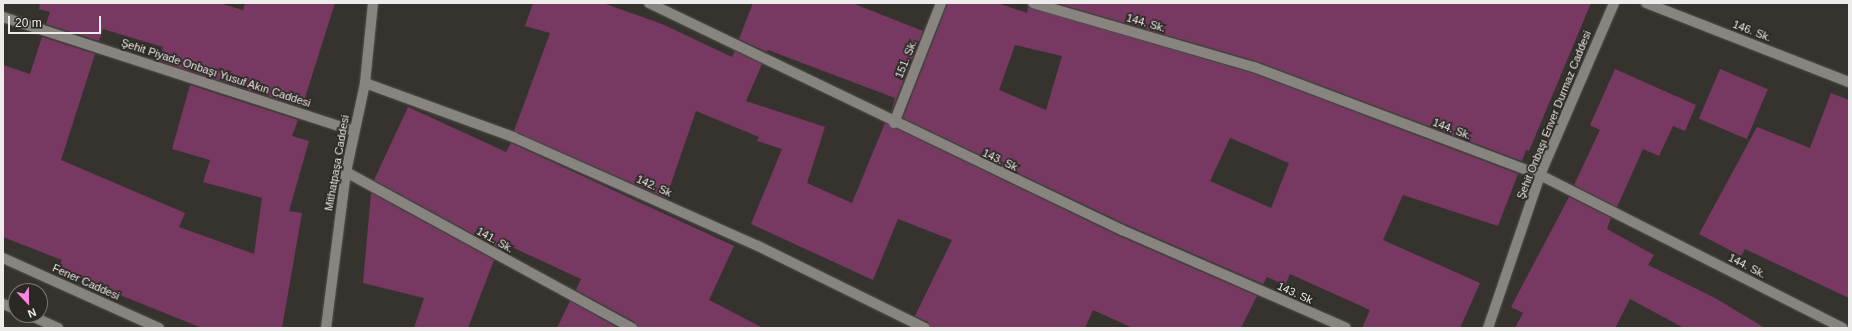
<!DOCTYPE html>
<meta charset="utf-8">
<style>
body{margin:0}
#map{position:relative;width:1852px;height:331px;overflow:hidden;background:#36332f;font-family:Helvetica,sans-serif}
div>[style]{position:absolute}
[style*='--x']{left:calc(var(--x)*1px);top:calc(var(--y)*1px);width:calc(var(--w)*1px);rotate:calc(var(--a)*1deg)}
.building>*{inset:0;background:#773961;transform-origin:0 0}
.roads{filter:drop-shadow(0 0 1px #53514e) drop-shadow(0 0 1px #53514e)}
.minor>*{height:10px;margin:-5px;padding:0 5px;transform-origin:5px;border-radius:5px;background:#888480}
.tertiary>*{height:10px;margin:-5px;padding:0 5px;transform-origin:5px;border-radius:5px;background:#888480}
.secondary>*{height:10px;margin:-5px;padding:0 5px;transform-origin:5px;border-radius:5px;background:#888480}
span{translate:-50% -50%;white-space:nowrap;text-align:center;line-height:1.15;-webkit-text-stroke:3.5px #2c2925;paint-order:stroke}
.street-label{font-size:11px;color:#eeecea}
.frame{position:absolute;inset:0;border:4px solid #eeecea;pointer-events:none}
.north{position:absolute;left:8px;top:283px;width:40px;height:40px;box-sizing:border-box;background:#2c2925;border:1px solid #7a7774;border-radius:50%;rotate:158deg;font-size:11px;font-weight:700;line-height:16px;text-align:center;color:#eeecea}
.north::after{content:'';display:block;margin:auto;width:14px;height:18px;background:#fe86e0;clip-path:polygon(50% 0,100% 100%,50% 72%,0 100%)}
.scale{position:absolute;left:8px;top:16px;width:93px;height:18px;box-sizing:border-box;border:2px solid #eeecea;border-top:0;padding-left:5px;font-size:12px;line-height:14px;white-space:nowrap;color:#eeecea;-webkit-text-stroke:3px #2c2925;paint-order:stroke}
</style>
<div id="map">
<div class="building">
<div style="clip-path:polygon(40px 3px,219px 3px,243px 10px,245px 3px,335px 3px,302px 107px,159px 61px,163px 47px,103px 29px,99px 41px,46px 24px,50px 12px,39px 9px)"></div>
<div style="clip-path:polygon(533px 3px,603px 3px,662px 24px,732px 57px,735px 51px,762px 64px,746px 101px,825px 127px,807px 183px,852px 203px,885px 123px,1119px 236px,1257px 296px,1241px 328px,1133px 328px,1093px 310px,1085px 328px,931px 328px,928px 322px,915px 316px,952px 240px,898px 219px,873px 280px,751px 224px,782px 149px,757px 141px,759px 137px,696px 111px,666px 198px,514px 131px,550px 33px,525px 26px)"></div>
<div style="clip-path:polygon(753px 3px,852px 3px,923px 31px,891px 112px,895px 98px,768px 50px,767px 52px,739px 39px)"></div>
<div style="clip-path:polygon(evenodd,948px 3px,998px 3px,1027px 13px,1028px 7px,1252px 73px,1518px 174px,1498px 226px,1403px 195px,1383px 240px,1480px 283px,1460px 328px,1362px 328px,1370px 310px,1290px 274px,1285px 285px,1267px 277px,1263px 284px,1125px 224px,903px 118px,948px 3px,1015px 45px,1062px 56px,1046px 110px,999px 90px,1015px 45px,948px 3px,1230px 138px,1289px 163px,1271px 208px,1210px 181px,1230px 138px)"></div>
<div style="clip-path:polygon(1056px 3px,1591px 3px,1529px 151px,1526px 150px,1522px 161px,1256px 61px)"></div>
<div style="clip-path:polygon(42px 37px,95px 54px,61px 160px,185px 213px,179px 227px,254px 254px,262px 198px,203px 182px,210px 160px,172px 149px,190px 85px,298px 120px,292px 136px,309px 141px,289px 211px,302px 213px,282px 328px,202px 328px,58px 270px,62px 260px,3px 237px,3px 65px,30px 74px)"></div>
<div style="clip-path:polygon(1615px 69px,1696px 105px,1685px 131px,1673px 126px,1659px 156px,1643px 149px,1617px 207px,1574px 185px,1600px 130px,1590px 125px)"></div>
<div style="left:1720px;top:69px;width:52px;height:54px;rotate:23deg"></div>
<div style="clip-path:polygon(1831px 93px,1849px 100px,1849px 298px,1745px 249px,1741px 256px,1699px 234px,1757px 127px,1810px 148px)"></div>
<div style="clip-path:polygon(408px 107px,506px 152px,511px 143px,734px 246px,709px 300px,763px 328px,638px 328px,635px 322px,576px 290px,581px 279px,501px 242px,499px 248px,374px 180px)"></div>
<div style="clip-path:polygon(371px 193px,494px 260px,468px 328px,414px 328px,424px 298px,363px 283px)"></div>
<div style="clip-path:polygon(1569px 197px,1611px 218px,1607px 229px,1654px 255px,1648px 265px,1715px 298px,1765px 328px,1684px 328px,1630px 299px,1615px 328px,1515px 328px,1523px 313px,1511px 307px)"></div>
<div style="clip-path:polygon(570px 301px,618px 328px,557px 328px)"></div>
</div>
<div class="roads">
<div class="minor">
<div style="--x:649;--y:3;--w:525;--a:25.64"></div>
<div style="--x:1122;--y:230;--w:244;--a:23.6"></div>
<div style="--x:1033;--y:3;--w:230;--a:16.2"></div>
<div style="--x:1254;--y:67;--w:306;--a:20.7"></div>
<div style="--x:1540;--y:175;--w:339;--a:26.8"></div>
<div style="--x:1646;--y:3;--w:218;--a:21.3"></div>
<div style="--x:3;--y:17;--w:369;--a:18"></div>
<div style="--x:365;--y:83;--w:158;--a:20"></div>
<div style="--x:513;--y:137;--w:268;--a:24"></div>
<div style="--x:758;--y:246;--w:186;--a:26.2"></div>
<div style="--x:894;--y:123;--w:129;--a:-68.6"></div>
<div style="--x:346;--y:172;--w:326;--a:28.6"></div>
<div style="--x:1488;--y:328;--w:162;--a:-71.2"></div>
<div style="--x:1540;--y:175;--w:187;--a:-66.7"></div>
</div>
<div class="tertiary">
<div style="--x:326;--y:328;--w:157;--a:-82.7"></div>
<div style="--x:346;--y:172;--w:91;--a:-77.9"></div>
<div style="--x:365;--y:83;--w:80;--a:-84.3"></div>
</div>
<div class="secondary">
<div style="--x:3;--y:258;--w:171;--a:24.2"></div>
<div style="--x:3;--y:304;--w:14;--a:21"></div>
<div style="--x:29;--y:315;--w:32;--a:24"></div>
</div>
</div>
<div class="street-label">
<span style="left:1146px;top:23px;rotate:16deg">144. Sk.</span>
<span style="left:1752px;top:31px;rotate:21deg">146. Sk.</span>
<span style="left:906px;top:59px;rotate:-68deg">151. Sk.</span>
<span style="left:216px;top:73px;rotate:18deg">Şehit Piyade Onbaşı Yusuf Akın Caddesi</span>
<span style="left:1554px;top:115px;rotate:-68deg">Şehit Onbaşı Enver Durmaz Caddesi</span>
<span style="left:1452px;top:129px;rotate:21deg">144. Sk.</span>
<span style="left:1000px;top:160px;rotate:25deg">143. Sk</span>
<span style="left:337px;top:163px;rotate:-80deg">Mithatpaşa Caddesi</span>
<span style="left:654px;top:186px;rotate:24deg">142. Sk</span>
<span style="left:495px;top:240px;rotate:29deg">141. Sk.</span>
<span style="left:1747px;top:266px;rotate:27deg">144. Sk.</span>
<span style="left:86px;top:282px;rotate:24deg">Fener Caddesi</span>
<span style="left:1295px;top:293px;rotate:24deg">143. Sk</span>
</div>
<div class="frame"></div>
<div class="north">N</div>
<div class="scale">20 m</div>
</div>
